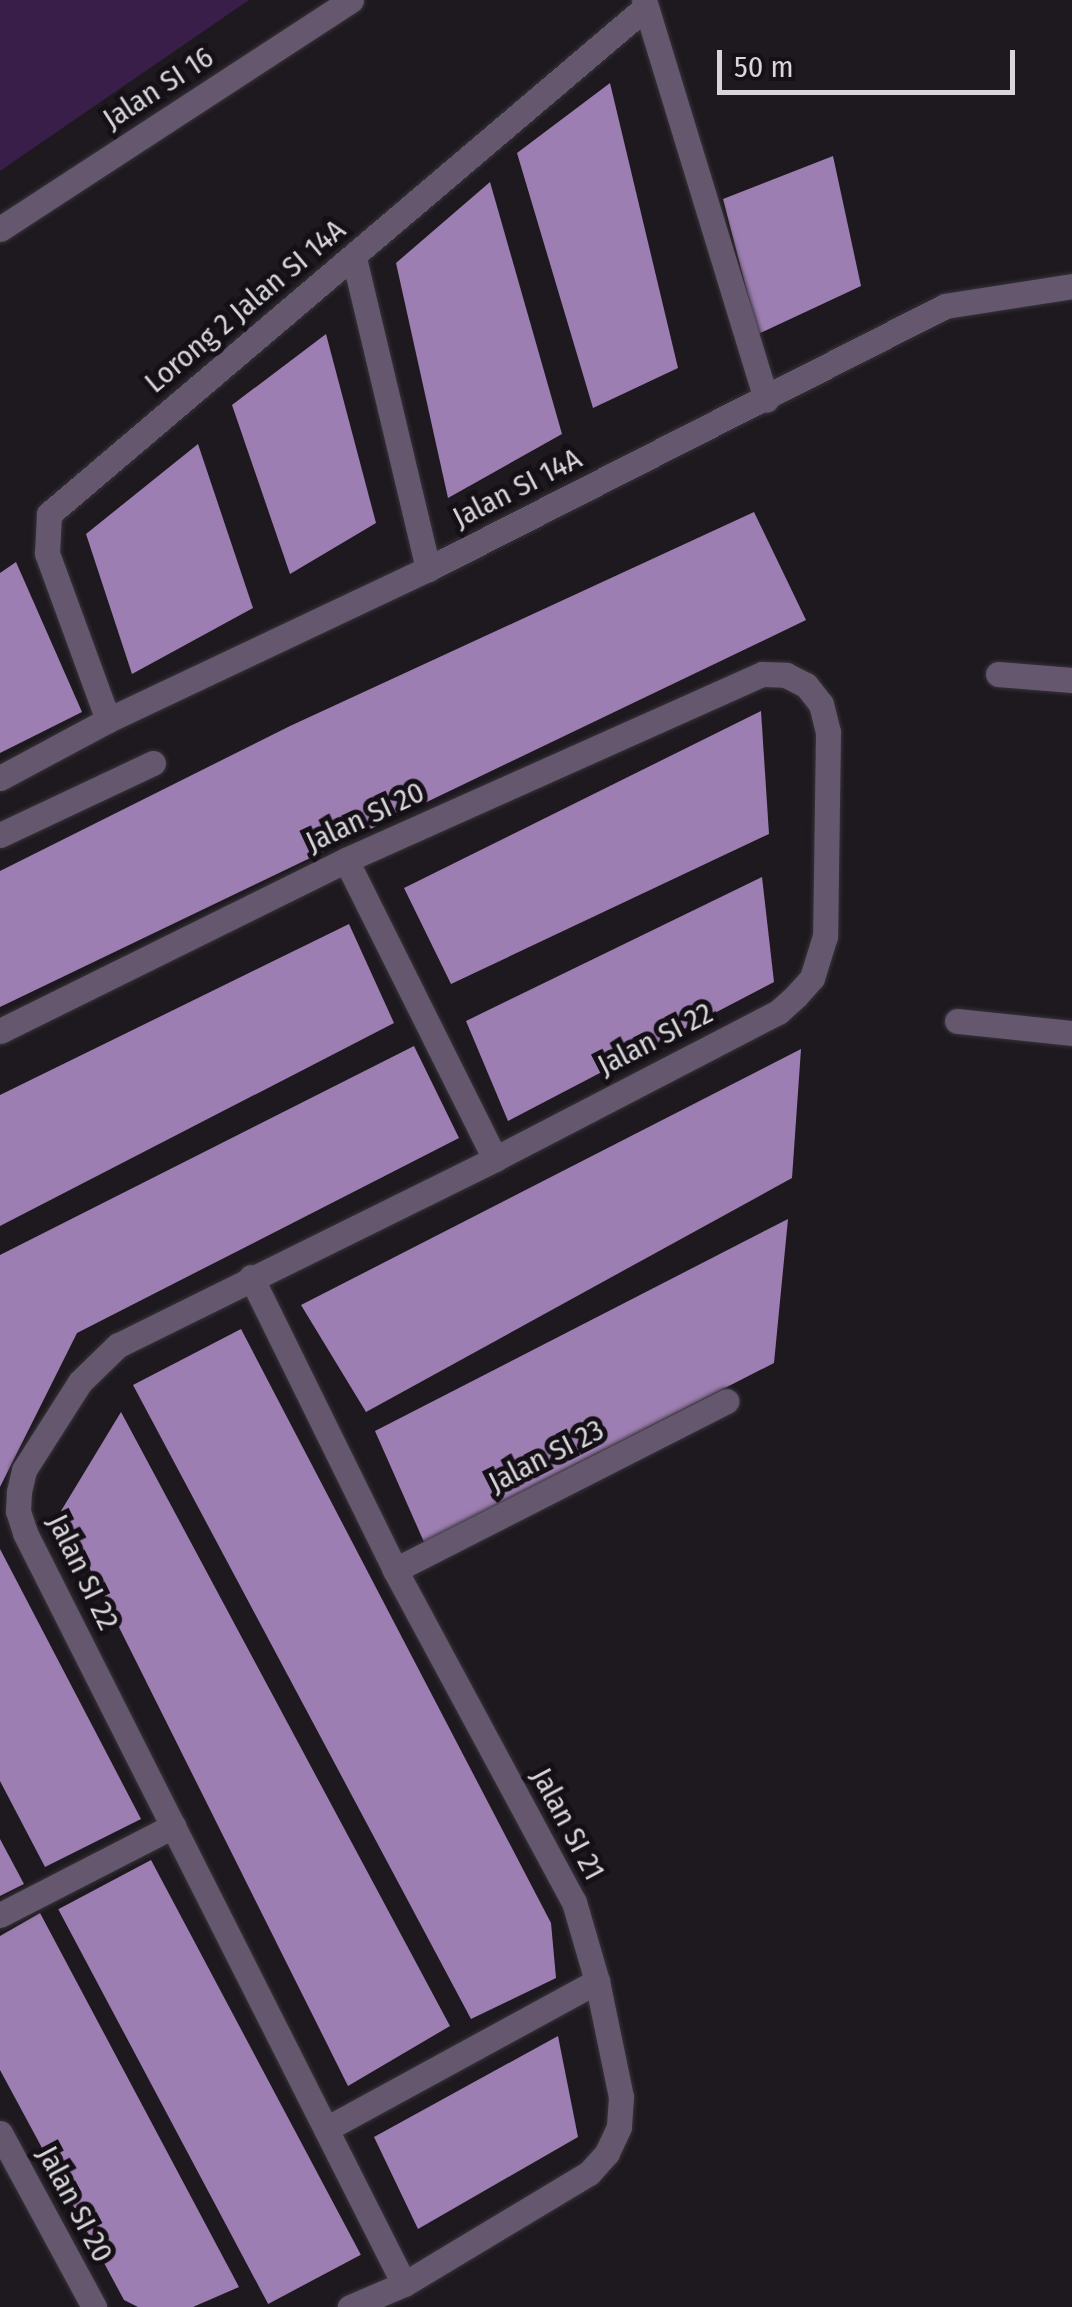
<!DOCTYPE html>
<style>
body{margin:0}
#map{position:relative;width:1072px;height:2307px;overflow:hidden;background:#1d191f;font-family:"Fira Sans Condensed",sans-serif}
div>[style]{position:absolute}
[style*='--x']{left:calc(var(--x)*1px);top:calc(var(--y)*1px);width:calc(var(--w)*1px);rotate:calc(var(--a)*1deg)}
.green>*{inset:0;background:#381e48}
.building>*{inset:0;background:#9d7eb2;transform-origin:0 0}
.roads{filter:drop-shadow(0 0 2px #373339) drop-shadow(0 0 2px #373339)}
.minor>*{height:25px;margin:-12.5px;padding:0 12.5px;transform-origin:12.5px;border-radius:12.5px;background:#65586e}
span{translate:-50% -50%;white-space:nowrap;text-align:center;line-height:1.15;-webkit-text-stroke:10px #141016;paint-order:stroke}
.street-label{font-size:30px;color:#d8d6da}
.scale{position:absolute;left:717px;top:50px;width:298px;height:45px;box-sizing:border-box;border:5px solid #d8d6da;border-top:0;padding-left:12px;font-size:30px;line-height:35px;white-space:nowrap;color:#d8d6da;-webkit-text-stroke:8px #141016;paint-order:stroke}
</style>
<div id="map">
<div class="green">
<div style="clip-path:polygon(0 0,249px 0,0 171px)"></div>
</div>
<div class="building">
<div style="clip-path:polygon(610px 83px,678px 368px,593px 408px,517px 153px)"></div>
<div style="clip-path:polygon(833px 156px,861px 286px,758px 334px,723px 199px)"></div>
<div style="clip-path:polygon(490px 182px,562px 434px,448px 498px,396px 263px)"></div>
<div style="clip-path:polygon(326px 334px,376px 523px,290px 574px,232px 405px)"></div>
<div style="clip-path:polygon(198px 444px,253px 608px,132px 674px,86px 534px)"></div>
<div style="clip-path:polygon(754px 512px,806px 620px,0 1007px,0 871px,290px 726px)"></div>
<div style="clip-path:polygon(16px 562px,82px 712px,0 753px,0 573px)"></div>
<div style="clip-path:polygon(761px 711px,769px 834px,451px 984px,404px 888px)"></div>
<div style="clip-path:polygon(762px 877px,774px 982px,508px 1121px,466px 1021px)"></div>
<div style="clip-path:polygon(349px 924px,394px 1023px,0 1226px,0 1095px)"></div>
<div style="clip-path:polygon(414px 1046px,459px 1138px,77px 1333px,0 1487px,0 1255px)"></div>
<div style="clip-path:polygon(801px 1049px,792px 1178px,366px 1412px,301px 1305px)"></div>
<div style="clip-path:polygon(788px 1219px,774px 1363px,424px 1542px,375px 1431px)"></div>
<div style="clip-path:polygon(241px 1329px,551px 1923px,556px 1978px,471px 2019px,133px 1385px)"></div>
<div style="clip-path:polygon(121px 1412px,450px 2026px,348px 2086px,61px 1511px)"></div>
<div style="clip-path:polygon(0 1549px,141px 1819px,45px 1867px,0 1781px)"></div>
<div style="clip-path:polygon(0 1839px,24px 1884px,0 1896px)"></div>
<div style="left:151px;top:1860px;width:447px;height:105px;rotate:62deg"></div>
<div style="clip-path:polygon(40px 1913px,239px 2287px,193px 2307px,138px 2307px,124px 2300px,0 2070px,0 1936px)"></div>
<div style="clip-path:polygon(558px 2036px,578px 2137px,418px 2229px,374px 2137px)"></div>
</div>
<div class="roads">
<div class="minor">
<div style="--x:644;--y:0;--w:418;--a:73"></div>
<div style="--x:0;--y:229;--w:419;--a:-33.1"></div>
<div style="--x:354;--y:258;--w:320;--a:76.6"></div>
<div style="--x:998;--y:674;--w:74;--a:4.6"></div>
<div style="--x:108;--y:720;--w:178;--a:-110.1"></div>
<div style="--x:47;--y:553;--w:39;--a:-87"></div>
<div style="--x:49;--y:514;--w:783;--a:-40.34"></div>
<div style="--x:0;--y:778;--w:123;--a:-28.2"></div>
<div style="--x:108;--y:720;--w:354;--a:-25.3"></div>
<div style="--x:428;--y:569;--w:580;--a:-26.96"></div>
<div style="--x:945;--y:306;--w:129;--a:-8.9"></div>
<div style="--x:0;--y:835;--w:169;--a:-25.2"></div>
<div style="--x:346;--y:860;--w:334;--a:63.5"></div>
<div style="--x:957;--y:1021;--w:116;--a:6"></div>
<div style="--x:0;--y:1031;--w:386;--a:-26.3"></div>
<div style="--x:346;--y:860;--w:456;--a:-24.1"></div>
<div style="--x:762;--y:674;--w:24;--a:2"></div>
<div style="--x:786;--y:675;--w:22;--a:27"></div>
<div style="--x:806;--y:685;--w:24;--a:52"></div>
<div style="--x:821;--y:704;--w:29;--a:76"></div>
<div style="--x:828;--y:732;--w:204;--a:90.8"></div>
<div style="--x:825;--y:936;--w:44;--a:107.2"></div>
<div style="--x:812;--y:978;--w:24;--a:132"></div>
<div style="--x:796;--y:996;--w:24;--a:138"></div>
<div style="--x:778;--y:1012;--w:319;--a:152.6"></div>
<div style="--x:495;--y:1159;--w:420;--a:153.7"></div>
<div style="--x:118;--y:1345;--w:53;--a:135.8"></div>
<div style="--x:80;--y:1382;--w:104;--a:122.5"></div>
<div style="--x:24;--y:1470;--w:23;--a:103"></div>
<div style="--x:19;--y:1492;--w:19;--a:93"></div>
<div style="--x:18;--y:1511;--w:23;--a:72"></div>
<div style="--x:25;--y:1533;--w:841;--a:63.22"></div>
<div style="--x:251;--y:1277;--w:326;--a:63.8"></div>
<div style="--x:395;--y:1570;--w:377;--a:61.7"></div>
<div style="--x:574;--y:1902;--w:82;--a:73.8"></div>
<div style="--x:597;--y:1981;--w:118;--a:78.3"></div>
<div style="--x:621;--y:2097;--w:30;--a:94"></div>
<div style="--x:619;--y:2127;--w:29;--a:115"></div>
<div style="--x:607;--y:2153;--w:27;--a:132"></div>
<div style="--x:589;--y:2173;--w:216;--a:149"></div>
<div style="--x:404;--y:2284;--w:59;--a:156.9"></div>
<div style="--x:395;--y:1570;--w:372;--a:-27"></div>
<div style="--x:0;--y:1915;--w:195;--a:-27.2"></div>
<div style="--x:326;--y:2129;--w:309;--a:-28.6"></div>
<div style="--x:0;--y:2133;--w:198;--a:61.6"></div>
</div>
</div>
<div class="street-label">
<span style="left:158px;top:88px;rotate:-33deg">Jalan SI 16</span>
<span style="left:245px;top:306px;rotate:-40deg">Lorong 2 Jalan SI 14A</span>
<span style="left:517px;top:488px;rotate:-27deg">Jalan SI 14A</span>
<span style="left:365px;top:817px;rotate:-25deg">Jalan SI 20</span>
<span style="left:655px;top:1039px;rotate:-27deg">Jalan SI 22</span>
<span style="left:546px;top:1456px;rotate:-27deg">Jalan SI 23</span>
<span style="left:83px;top:1572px;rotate:64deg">Jalan SI 22</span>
<span style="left:568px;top:1824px;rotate:62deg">Jalan SI 21</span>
<span style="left:75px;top:2204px;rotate:62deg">Jalan SI 20</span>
</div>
<div class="scale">50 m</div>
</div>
